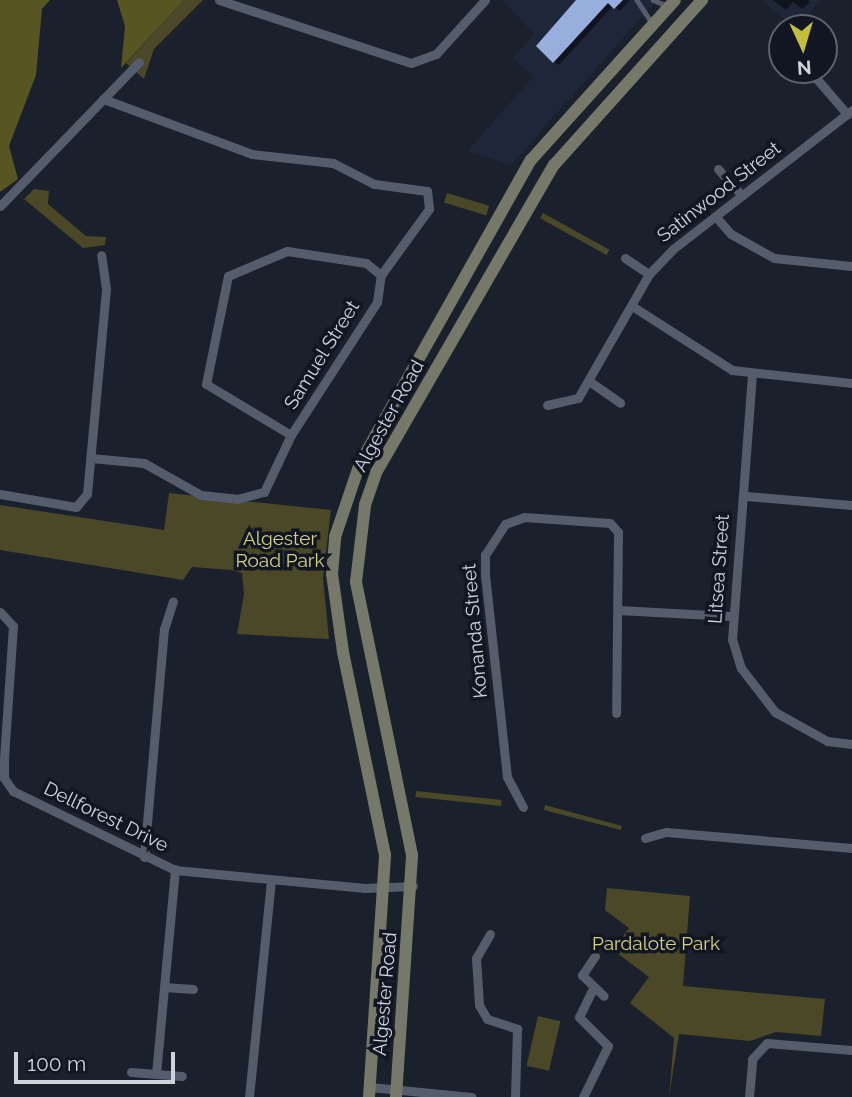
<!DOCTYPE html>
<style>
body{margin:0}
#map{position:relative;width:852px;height:1097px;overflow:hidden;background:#1a202c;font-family:Raleway,sans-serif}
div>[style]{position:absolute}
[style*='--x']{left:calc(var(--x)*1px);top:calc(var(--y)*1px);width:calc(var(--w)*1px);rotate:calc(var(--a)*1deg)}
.built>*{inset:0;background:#1e2739}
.green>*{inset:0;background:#4a4826;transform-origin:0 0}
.forest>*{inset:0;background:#575521}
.shadow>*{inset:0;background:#0007}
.building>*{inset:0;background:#98afde}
.service>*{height:4.5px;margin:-2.25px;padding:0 2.25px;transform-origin:2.25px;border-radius:2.25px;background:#555c6b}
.minor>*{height:9px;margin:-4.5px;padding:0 4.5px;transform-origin:4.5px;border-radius:4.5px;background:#555c6b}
.secondary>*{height:12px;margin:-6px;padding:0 6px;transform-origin:6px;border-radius:6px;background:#767969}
span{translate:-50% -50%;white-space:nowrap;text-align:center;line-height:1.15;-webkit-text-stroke:7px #111622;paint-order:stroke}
.street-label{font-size:19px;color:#cfd4dc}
.park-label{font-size:19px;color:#d5d181}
.north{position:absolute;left:768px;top:14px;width:70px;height:70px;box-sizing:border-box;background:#111622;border:2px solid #5d626c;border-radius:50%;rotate:176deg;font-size:19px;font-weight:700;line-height:28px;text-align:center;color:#cfd4dc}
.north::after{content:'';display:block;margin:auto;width:24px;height:32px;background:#c3bd3e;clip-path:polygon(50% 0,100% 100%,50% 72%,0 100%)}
.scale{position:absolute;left:14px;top:1052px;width:161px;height:32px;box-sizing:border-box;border:4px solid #cfd4dc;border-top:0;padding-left:9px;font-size:21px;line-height:24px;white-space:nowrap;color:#cfd4dc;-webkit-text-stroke:5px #111622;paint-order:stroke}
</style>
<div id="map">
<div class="built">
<div style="clip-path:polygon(503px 0,657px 0,511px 165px,467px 151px,533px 77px,512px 58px,534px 34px)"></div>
<div style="clip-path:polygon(761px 0,821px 0,795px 28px)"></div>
</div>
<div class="green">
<div style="clip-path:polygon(184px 0,203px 0,154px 49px,144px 79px,126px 63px)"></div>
<div style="clip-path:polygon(34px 189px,49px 191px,48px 204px,86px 236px,106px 237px,105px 245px,83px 248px,24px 199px)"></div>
<div style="left:447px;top:193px;width:44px;height:10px;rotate:17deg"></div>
<div style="left:543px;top:213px;width:76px;height:6px;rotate:29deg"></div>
<div style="clip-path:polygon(169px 493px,331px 510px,323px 578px,329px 639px,237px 634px,244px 594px,242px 573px,231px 570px,192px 567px,183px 580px,0 550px,0 505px,164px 530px)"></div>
<div style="left:416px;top:791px;width:86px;height:6px;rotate:6deg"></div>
<div style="clip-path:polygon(545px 805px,622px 826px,621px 830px,544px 810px)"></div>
<div style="clip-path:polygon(607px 888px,690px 896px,683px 986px,825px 999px,821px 1036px,776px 1032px,750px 1041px,679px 1034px,669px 1097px,674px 1038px,630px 1003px,649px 977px,613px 950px,629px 928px,605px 910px)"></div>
<div style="left:538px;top:1016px;width:23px;height:51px;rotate:13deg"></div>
</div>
<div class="forest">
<div style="clip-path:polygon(0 0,50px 0,42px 9px,36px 75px,9px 146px,18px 179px,0 192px)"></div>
<div style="clip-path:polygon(117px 0,184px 0,121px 68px,125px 26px)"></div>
</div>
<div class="shadow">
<div style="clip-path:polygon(580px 0,630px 0,620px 11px,613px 6px,559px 65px,554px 62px)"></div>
<div style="clip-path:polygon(773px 0,808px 0,810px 2px,802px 9px,793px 2px,786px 10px)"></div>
</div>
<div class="building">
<div style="clip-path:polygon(576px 0,623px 0,614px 9px,608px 3px,553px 63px,536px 46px)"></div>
</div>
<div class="service">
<div style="--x:637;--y:0;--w:27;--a:57"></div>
<div style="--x:653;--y:0;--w:16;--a:22"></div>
</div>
<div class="minor">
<div style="--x:219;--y:0;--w:202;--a:18.2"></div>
<div style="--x:411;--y:63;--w:27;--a:-20"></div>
<div style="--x:436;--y:54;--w:73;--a:-47.8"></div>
<div style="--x:794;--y:76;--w:22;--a:5"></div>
<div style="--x:816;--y:78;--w:48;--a:49.3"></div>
<div style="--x:718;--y:169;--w:36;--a:48"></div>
<div style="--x:0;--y:206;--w:200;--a:-46"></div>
<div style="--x:716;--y:217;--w:23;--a:49"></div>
<div style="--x:731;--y:234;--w:49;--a:29.2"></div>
<div style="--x:774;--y:258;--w:78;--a:5.9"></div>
<div style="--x:625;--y:258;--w:29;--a:34"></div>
<div style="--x:632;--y:306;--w:119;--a:32.6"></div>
<div style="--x:732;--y:370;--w:121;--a:6.2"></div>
<div style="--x:752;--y:374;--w:266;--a:94.3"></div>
<div style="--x:732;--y:639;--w:30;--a:73"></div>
<div style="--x:741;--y:668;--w:56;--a:52.3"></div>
<div style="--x:775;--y:712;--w:60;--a:29.1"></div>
<div style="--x:827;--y:741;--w:25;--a:7"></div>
<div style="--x:589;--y:381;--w:38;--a:35"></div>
<div style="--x:547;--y:405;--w:32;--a:-13"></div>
<div style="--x:578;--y:398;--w:143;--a:-60.2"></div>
<div style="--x:649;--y:274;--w:35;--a:-46"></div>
<div style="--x:673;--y:249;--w:227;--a:-37.8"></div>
<div style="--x:291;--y:435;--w:99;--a:-149"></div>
<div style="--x:206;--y:384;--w:110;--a:-78.5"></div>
<div style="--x:228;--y:276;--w:64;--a:-23"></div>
<div style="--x:287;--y:251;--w:80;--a:8.6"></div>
<div style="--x:366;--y:263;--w:19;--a:39"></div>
<div style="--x:91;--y:458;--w:53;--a:5.4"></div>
<div style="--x:144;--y:463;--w:65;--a:29.3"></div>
<div style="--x:201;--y:495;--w:36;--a:6"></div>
<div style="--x:237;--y:499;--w:28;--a:-15"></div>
<div style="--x:264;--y:492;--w:63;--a:-64.7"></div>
<div style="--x:291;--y:435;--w:158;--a:-57.1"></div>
<div style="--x:377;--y:302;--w:27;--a:-82"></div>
<div style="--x:381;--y:275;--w:82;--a:-54"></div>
<div style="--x:429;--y:209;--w:18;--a:-96"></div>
<div style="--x:427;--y:191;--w:53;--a:-172.5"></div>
<div style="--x:374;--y:184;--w:46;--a:-152.9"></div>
<div style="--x:333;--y:163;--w:81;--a:-173.7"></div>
<div style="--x:252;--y:154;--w:159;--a:-159.7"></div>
<div style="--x:0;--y:494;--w:77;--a:9.7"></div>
<div style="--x:76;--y:507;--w:17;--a:-50"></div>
<div style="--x:87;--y:494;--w:206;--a:-84.7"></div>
<div style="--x:106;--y:289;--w:34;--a:-98"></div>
<div style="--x:746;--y:496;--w:106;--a:4.9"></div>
<div style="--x:618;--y:610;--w:112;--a:3.1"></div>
<div style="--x:0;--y:612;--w:19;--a:47"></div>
<div style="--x:13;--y:626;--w:133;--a:93.9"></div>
<div style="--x:4;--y:759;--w:19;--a:90"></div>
<div style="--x:4;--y:778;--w:16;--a:55"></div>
<div style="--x:13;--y:791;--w:180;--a:26"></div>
<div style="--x:175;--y:870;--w:191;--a:5.4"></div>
<div style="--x:365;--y:888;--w:48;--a:-2.4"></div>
<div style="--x:523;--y:807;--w:34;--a:-118"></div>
<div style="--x:507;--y:777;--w:203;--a:-96.2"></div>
<div style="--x:485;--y:575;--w:20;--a:-90"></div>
<div style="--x:485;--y:555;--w:37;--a:-57"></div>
<div style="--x:505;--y:524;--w:20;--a:-20"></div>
<div style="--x:524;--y:517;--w:86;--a:4"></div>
<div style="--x:610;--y:523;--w:12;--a:48"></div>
<div style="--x:618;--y:532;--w:181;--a:90.6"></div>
<div style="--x:645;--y:838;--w:22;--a:-16"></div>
<div style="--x:666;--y:832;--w:187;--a:4.9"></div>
<div style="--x:144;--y:857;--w:229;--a:-85"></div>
<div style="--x:164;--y:629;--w:29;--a:-72"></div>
<div style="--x:490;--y:934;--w:28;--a:120"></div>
<div style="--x:476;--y:958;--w:47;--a:86.3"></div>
<div style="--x:479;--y:1005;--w:16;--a:60"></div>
<div style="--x:487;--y:1019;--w:32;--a:18"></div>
<div style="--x:517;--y:1029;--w:68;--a:91.7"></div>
<div style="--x:595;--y:956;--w:23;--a:124"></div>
<div style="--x:582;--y:975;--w:30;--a:44"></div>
<div style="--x:164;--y:987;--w:29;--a:4"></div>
<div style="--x:131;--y:1072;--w:51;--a:4.5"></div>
<div style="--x:156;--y:1074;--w:206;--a:-84.7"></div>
<div style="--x:370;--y:1087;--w:102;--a:5.6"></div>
<div style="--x:249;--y:1097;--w:218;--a:-84.2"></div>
<div style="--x:583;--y:1097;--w:57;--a:-63.9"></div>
<div style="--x:608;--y:1046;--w:41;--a:-135"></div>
<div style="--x:579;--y:1017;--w:32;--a:-64"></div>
<div style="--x:749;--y:1097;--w:38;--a:-85"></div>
<div style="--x:752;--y:1059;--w:22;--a:-47"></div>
<div style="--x:767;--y:1043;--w:85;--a:4.7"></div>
</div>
<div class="secondary">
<div style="--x:369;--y:1097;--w:243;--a:-86.2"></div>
<div style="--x:385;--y:855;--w:207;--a:-101.7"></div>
<div style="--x:343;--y:652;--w:79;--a:-98"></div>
<div style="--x:332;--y:574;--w:37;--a:-85"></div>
<div style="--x:335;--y:537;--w:78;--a:-71.3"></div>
<div style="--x:360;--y:463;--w:348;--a:-60.6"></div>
<div style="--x:531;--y:160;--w:215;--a:-48"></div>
<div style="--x:396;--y:1097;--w:243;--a:-86.2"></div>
<div style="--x:412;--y:855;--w:279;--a:-101.6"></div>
<div style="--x:356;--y:582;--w:78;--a:-83.3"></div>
<div style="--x:365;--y:505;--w:36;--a:-71"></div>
<div style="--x:377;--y:471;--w:354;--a:-60"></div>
<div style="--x:554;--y:165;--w:222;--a:-48.1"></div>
</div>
<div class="street-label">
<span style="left:719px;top:192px;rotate:-38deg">Satinwood Street</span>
<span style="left:322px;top:355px;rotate:-58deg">Samuel Street</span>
<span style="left:389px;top:416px;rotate:-61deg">Algester Road</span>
<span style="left:719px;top:569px;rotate:-86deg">Litsea Street</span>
<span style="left:475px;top:631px;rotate:-95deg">Konanda Street</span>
<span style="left:106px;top:817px;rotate:26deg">Dellforest Drive</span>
<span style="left:385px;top:994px;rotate:-85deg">Algester Road</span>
</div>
<div class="park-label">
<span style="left:280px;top:550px">Algester<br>Road Park</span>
<span style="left:656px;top:944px">Pardalote Park</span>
</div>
<div class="north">N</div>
<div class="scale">100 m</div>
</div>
